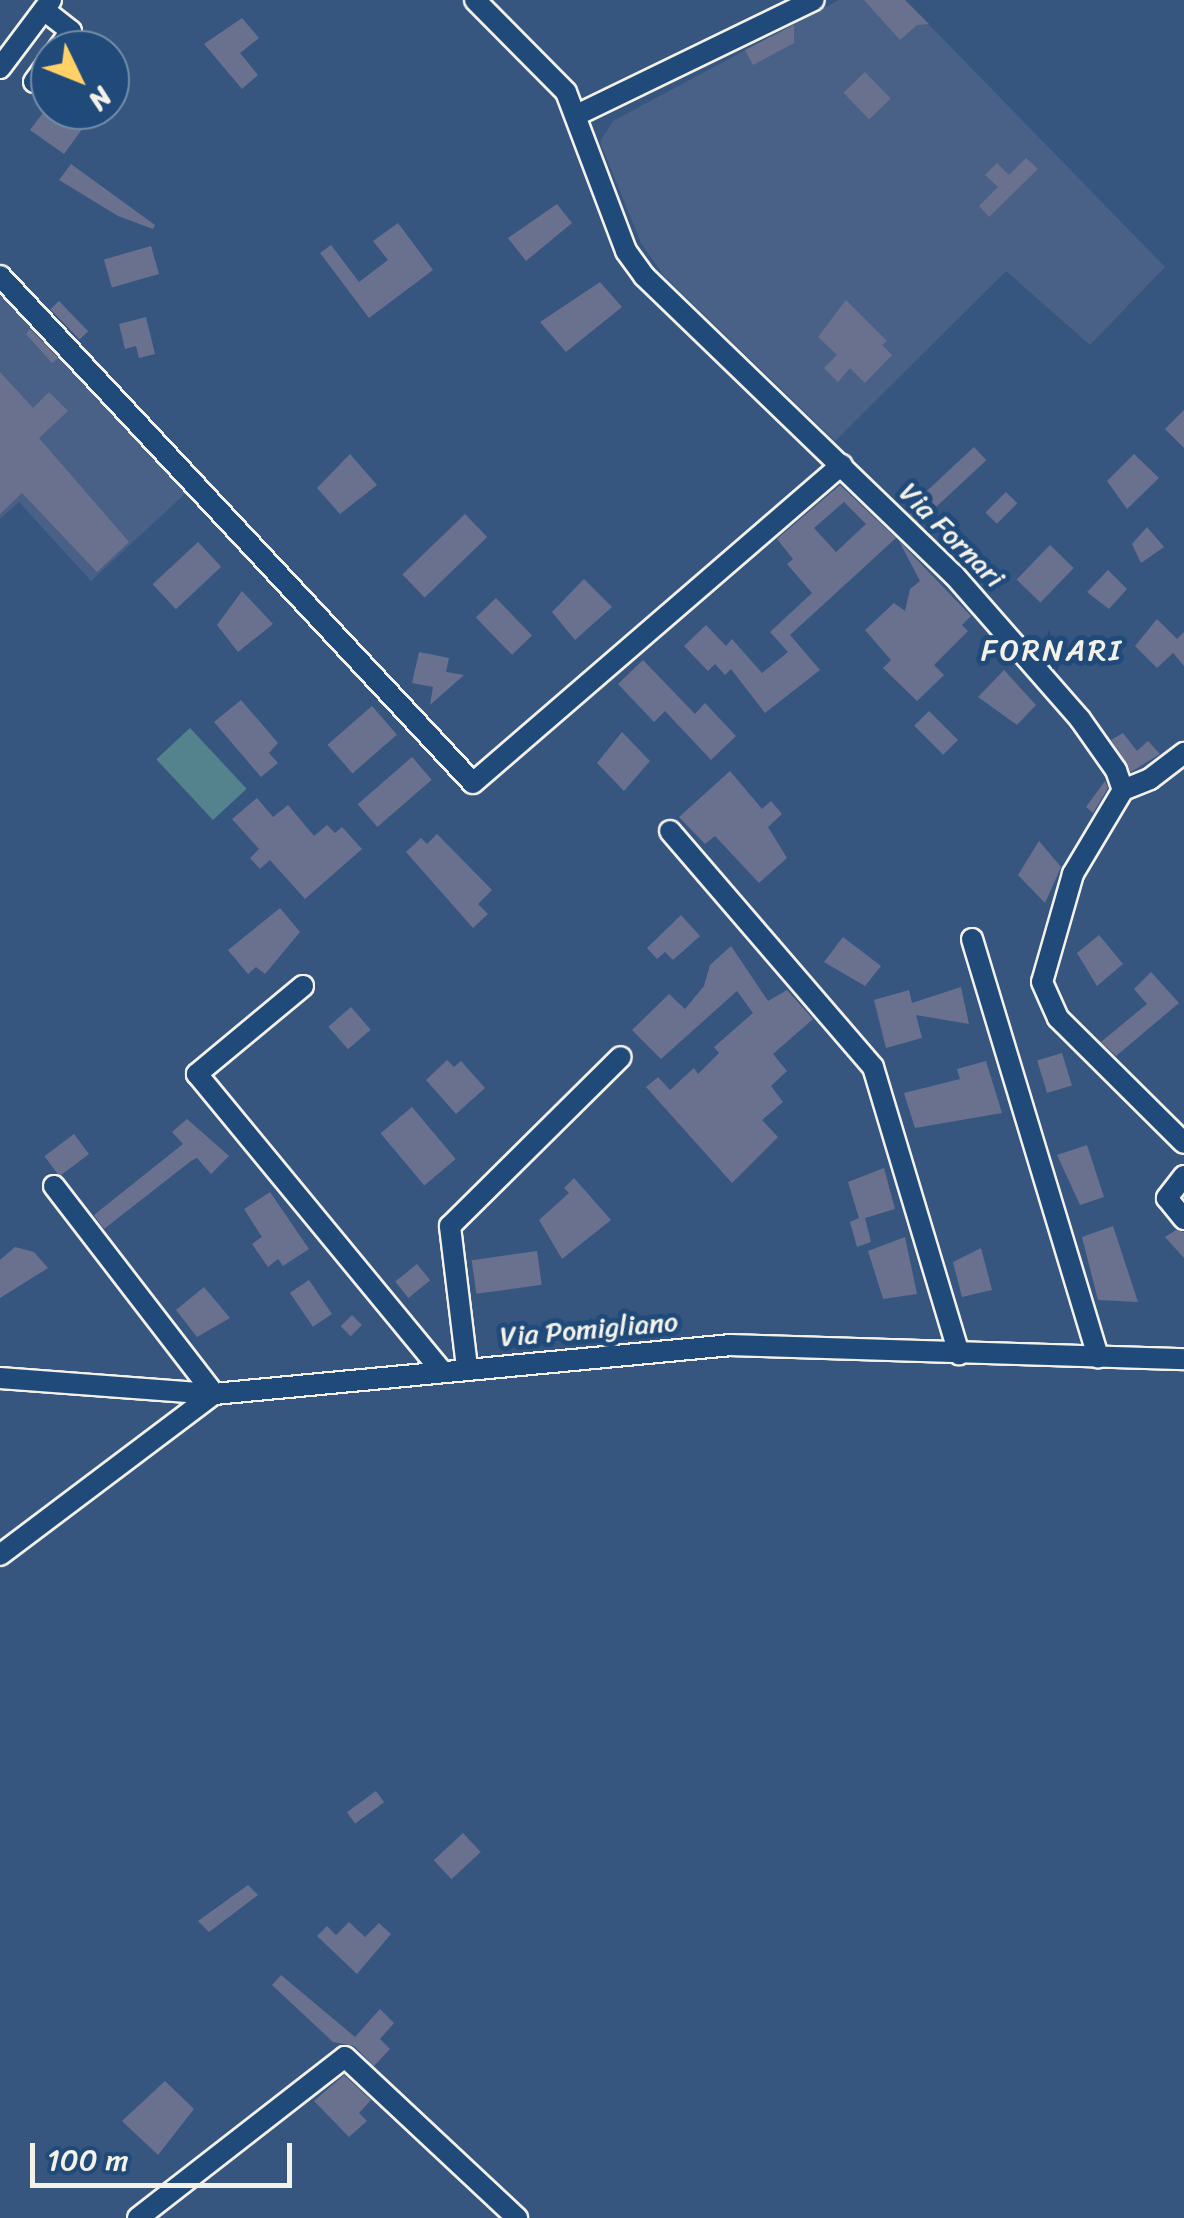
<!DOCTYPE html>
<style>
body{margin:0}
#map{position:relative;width:1184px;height:2218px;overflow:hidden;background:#365680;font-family:Sriracha,sans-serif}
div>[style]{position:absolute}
.built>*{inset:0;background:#496186}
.green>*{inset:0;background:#54838d;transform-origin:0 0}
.building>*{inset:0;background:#6a718e;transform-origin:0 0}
.roads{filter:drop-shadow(2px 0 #f4f1e8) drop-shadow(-2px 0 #f4f1e8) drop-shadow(0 2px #f4f1e8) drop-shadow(0 -2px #f4f1e8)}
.minor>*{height:20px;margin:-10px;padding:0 10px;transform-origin:10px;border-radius:10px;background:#1f4a7a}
span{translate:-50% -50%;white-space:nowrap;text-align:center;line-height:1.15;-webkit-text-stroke:10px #1f4a7a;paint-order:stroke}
.street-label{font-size:28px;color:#f4f1e8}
.neighbourhood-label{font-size:30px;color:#f4f1e8;letter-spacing:2.5px}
.north{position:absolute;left:30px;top:30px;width:100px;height:100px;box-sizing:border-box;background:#1f4a7a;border:2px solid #748da6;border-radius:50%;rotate:133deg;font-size:28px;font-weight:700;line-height:40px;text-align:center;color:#f4f1e8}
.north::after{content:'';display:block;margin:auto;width:35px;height:45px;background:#ffd166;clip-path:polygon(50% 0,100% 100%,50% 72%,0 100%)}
.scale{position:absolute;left:30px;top:2143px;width:262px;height:45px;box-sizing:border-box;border:5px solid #f4f1e8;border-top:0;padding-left:12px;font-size:30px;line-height:35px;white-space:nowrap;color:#f4f1e8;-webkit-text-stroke:8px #1f4a7a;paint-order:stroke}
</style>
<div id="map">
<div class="built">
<i style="clip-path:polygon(839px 0,905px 0,1165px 267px,1090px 345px,1006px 271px,835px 441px,664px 276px,641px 243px,600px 142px,613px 121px)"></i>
<i style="clip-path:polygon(0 292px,188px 491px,91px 581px,19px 502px,0 519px)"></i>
</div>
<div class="green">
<i style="left:190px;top:728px;width:83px;height:46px;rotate:47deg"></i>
</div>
<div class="building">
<i style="clip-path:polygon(864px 0,905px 0,929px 24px,917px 25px,900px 40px)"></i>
<i style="clip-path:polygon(242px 18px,259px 38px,240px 53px,258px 75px,242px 89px,204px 44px)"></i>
<i style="clip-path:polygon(794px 25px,794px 43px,753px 65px,745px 50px)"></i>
<i style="left:865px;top:72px;width:37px;height:30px;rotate:46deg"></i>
<i style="clip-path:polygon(45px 110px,96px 110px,64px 154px,30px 130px)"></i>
<i style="clip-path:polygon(1026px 158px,1038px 169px,989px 217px,979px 206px,998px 187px,985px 175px,997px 163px,1009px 175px)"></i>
<i style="clip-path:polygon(71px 164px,155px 225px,153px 229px,118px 216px,59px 180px)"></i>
<i style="clip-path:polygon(557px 204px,572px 223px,526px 261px,508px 238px)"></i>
<i style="clip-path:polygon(398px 223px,433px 270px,369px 318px,320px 253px,331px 245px,359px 282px,388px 260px,373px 241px)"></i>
<i style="left:151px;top:246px;width:29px;height:49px;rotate:74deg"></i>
<i style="clip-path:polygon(600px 282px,622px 307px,566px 352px,540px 322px)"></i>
<i style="clip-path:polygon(846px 300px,887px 341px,882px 345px,892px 355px,865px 383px,850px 368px,838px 382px,824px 368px,837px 355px,818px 337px)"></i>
<i style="left:59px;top:301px;width:42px;height:12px;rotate:46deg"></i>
<i style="clip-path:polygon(146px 317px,155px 354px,139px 358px,136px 346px,125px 349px,119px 324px)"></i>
<i style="clip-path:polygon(30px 329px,58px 358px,52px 363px,26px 334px)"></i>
<i style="clip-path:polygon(0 372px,33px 408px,49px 392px,68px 411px,39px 438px,129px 542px,97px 572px,22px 493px,0 514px)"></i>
<i style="clip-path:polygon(1184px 410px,1184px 448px,1165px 429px)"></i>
<i style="left:974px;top:447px;width:18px;height:93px;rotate:47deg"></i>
<i style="clip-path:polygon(350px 454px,377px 485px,340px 514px,317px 488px)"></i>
<i style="clip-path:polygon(1134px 454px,1159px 478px,1127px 509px,1107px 481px)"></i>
<i style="clip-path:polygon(evenodd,840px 485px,896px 538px,790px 635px,820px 670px,765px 713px,731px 669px,725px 675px,715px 664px,708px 671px,684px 646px,706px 625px,726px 646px,732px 639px,762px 673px,788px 652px,770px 632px,812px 593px,787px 564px,793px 559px,777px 539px,840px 485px,844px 502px,866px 524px,836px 552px,814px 528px,844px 502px)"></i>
<i style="left:1006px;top:492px;width:16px;height:29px;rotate:45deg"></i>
<i style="left:465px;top:514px;width:32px;height:87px;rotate:46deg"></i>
<i style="clip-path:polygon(1147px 527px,1164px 547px,1141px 563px,1132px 544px)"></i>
<i style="clip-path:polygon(899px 541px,971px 616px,962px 625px,968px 631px,934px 665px,944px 675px,917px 701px,883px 668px,891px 660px,865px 630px,894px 603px,905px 611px,910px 589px,920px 581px)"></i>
<i style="left:198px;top:542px;width:34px;height:62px;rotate:47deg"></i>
<i style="left:1050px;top:545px;width:33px;height:48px;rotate:44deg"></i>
<i style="clip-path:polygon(1108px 570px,1127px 589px,1109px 609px,1087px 592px)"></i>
<i style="clip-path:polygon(584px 579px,612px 607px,575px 640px,552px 612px)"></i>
<i style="clip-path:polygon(242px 591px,273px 624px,238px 652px,217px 625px)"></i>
<i style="left:496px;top:598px;width:52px;height:28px;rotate:46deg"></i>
<i style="clip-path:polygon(1157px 619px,1177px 639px,1184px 632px,1184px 666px,1173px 653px,1157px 668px,1135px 646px)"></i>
<i style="clip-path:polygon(419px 652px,449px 658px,446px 672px,464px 675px,430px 705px,433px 687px,412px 683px)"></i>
<i style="clip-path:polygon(643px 660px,695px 714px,705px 703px,736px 736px,711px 760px,665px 711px,654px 722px,618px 684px)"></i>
<i style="clip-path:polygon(1004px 670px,1036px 705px,1017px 725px,978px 697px)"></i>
<i style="clip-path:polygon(241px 700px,278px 743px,269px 753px,278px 763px,261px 777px,214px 722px)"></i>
<i style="left:372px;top:706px;width:38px;height:59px;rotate:49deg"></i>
<i style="left:929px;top:711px;width:41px;height:21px;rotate:45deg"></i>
<i style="clip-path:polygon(622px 732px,650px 761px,624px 791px,597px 763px)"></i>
<i style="clip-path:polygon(1123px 733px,1137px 751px,1148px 741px,1160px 754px,1131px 772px,1111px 740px)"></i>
<i style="left:412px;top:757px;width:30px;height:72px;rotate:49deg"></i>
<i style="clip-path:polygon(730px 771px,762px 809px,771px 801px,782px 814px,768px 827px,787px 858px,759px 883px,715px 836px,705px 844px,679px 817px)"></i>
<i style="clip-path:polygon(1105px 781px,1108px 788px,1093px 813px,1086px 807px)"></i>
<i style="clip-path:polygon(257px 798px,273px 817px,288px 805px,314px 836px,327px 825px,335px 833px,342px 827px,362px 849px,305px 899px,270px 860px,260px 869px,250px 858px,259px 849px,232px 819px)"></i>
<i style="clip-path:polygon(437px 834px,492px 890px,478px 904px,488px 914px,473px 928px,406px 852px,421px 838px,427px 844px)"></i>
<i style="clip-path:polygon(1039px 841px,1061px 867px,1045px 903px,1018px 875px)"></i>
<i style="clip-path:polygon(280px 908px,300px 932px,265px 974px,256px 967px,248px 974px,228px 950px)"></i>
<i style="clip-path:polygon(681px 915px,700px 936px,673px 960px,665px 952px,657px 959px,647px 948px)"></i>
<i style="clip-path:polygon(1099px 935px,1123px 964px,1097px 986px,1077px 953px)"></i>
<i style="clip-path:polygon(843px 937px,881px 966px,865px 986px,824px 962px)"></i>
<i style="clip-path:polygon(731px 946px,768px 1001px,787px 990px,813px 1019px,773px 1054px,787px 1071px,771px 1086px,783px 1102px,762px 1120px,778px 1137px,732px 1183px,646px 1087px,658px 1077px,670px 1090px,694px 1068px,698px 1074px,719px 1053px,714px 1047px,753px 1013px,737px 991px,661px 1059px,632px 1030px,669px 994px,685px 1009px,704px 986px,710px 965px)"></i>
<i style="clip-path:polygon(1151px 972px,1179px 1003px,1116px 1056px,1101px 1042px,1147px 1004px,1134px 989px)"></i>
<i style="clip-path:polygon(961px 987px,969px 1024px,916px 1015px,922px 1038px,886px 1048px,874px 1000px,909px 990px,912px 1003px)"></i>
<i style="left:351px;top:1007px;width:30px;height:30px;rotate:49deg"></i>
<i style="left:1062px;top:1053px;width:34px;height:26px;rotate:73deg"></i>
<i style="clip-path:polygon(447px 1060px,454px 1067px,461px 1061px,485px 1088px,456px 1114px,426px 1080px)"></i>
<i style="clip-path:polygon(986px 1061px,1002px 1113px,915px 1128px,904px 1093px,960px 1079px,957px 1069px)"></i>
<i style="left:412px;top:1107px;width:68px;height:41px;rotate:50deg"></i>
<i style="clip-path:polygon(187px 1119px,229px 1156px,211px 1174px,197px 1158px,191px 1161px,104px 1229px,94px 1215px,183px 1144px,172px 1132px)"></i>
<i style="left:74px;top:1134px;width:25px;height:37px;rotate:53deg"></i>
<i style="clip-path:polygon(1087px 1145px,1104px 1197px,1080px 1205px,1057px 1155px)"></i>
<i style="clip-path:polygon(884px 1168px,895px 1209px,865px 1218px,871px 1242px,857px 1247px,850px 1222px,859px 1218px,848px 1182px)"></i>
<i style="clip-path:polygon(574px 1178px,611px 1220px,562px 1259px,539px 1220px,569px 1193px,564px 1188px)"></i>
<i style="clip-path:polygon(270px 1192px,309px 1249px,283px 1266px,278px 1259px,268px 1267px,252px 1244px,262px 1237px,244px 1209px)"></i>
<i style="clip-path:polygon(1113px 1226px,1138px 1302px,1098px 1300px,1082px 1237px)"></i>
<i style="clip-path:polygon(1176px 1230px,1184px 1232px,1184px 1258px,1165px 1237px)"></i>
<i style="clip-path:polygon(905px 1237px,917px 1294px,883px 1299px,868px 1251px)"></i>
<i style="clip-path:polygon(15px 1247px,34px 1252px,48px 1268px,0 1298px,0 1260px)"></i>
<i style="clip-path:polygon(981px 1248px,992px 1290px,962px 1297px,953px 1262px)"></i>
<i style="left:537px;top:1251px;width:34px;height:66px;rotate:82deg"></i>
<i style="left:417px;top:1264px;width:21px;height:28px;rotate:51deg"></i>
<i style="left:309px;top:1280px;width:41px;height:23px;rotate:56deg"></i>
<i style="clip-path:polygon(204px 1287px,230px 1318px,197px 1337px,176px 1310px)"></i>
<i style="left:352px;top:1315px;width:14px;height:16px;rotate:45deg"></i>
<i style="left:376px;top:1791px;width:14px;height:36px;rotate:54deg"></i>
<i style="left:463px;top:1833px;width:26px;height:40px;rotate:47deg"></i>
<i style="clip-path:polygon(248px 1885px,258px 1895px,209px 1932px,198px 1921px)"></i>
<i style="clip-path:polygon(349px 1922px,365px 1937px,379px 1923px,391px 1934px,357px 1974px,317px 1936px,327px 1926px,336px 1935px)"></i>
<i style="clip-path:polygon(281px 1975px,355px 2037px,380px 2009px,394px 2023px,380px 2039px,390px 2049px,374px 2066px,354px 2046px,333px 2042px,272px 1985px)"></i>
<i style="clip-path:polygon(344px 2075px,371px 2100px,359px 2113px,367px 2121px,349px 2137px,314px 2101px)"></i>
<i style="clip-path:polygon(165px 2081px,194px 2109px,158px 2155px,122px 2121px)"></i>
</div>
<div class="roads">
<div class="minor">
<i style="left:475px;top:0;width:129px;rotate:45.3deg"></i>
<i style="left:566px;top:92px;width:170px;rotate:69.3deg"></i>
<i style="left:626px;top:251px;width:31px;rotate:54deg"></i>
<i style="left:644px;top:276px;width:431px;rotate:44deg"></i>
<i style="left:954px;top:575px;width:191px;rotate:48.8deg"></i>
<i style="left:1080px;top:719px;width:62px;rotate:54.8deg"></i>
<i style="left:1116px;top:770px;width:21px;rotate:71deg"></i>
<i style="left:1123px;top:790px;width:98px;rotate:120.8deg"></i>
<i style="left:1073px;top:874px;width:112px;rotate:106deg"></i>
<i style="left:1042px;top:982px;width:39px;rotate:66deg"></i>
<i style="left:1058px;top:1018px;width:177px;rotate:44.8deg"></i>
<i style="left:44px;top:10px;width:34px;rotate:38deg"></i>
<i style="left:71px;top:31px;width:24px;rotate:126deg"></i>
<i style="left:0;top:68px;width:85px;rotate:-53.1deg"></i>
<i style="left:34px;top:82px;width:27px;rotate:-54deg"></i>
<i style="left:577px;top:115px;width:263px;rotate:-25.9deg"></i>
<i style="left:0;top:276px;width:693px;rotate:46.99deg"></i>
<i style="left:473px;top:783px;width:487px;rotate:-40.8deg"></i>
<i style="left:1123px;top:790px;width:29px;rotate:-22deg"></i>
<i style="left:1150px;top:779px;width:43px;rotate:-37.4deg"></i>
<i style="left:670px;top:831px;width:311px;rotate:49.3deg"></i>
<i style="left:873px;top:1067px;width:300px;rotate:73.3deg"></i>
<i style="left:972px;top:939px;width:437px;rotate:73.2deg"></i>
<i style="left:303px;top:986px;width:138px;rotate:140.3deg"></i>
<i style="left:197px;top:1074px;width:384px;rotate:50.5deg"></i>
<i style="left:1184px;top:1176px;width:28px;rotate:128deg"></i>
<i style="left:1167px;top:1198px;width:27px;rotate:51deg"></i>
<i style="left:54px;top:1186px;width:262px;rotate:52.4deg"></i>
<i style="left:467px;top:1367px;width:142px;rotate:-96.9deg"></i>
<i style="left:450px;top:1226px;width:240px;rotate:-44.7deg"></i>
<i style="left:0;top:1378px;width:215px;rotate:4.3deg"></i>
<i style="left:214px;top:1394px;width:519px;rotate:-5.41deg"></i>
<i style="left:731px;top:1345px;width:453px;rotate:1.8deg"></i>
<i style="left:0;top:1555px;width:268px;rotate:-37deg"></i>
<i style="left:138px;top:2218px;width:262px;rotate:-37.9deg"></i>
<i style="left:345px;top:2057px;width:236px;rotate:43.1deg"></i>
</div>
</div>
<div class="street-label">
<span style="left:952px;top:535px;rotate:45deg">Via Fornari</span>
<span style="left:589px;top:1329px;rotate:-5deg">Via Pomigliano</span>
</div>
<div class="neighbourhood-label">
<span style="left:1052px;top:650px">FORNARI</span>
</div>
<div class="north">N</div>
<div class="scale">100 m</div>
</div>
